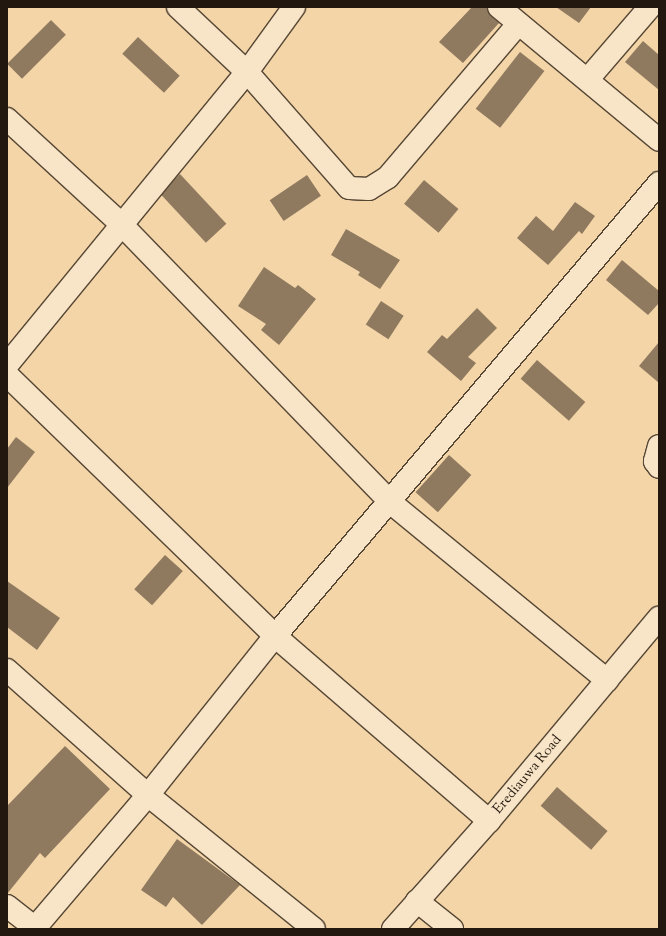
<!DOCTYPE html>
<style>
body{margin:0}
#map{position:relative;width:666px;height:936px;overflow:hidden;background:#f4d5a8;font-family:"Sorts Mill Goudy",serif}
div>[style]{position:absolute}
.building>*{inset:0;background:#8f7a5f;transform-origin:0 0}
.roads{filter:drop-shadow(1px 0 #564735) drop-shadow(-1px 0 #564735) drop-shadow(0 1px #564735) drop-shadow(0 -1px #564735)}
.minor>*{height:22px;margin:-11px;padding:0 11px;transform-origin:11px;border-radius:11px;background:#f8e4c6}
span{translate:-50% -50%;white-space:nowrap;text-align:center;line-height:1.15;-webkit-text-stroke:3px #f8e4c6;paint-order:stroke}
.street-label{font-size:14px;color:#22180f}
.frame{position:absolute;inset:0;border:8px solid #22180f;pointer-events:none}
</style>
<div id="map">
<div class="building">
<i style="clip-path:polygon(472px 7px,487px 7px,491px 16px,499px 23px,463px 63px,439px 42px)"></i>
<i style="clip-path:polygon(556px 7px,591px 7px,579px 23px)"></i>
<i style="left:51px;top:20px;width:21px;height:62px;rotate:45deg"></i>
<i style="left:138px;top:37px;width:57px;height:23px;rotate:43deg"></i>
<i style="clip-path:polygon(643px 41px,659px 55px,659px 90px,625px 62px)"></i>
<i style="left:520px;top:52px;width:31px;height:72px;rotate:38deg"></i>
<i style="left:180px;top:174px;width:68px;height:28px;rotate:47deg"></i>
<i style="left:307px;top:175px;width:25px;height:45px;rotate:56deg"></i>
<i style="left:424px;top:180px;width:45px;height:31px;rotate:40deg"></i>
<i style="clip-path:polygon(575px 202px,595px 216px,582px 234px,579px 231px,548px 265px,517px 238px,536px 216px,553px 231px)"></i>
<i style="clip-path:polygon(346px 229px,400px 260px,380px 289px,358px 275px,360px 272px,331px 255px)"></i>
<i style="clip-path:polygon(622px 260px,659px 291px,659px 303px,648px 315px,606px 280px)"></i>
<i style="clip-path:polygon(264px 267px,295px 288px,298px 285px,316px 299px,279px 345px,261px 330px,266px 324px,238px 306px)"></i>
<i style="left:381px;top:301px;width:27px;height:28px;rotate:33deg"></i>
<i style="clip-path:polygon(477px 308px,497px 328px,468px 357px,476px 363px,461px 381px,427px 352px,442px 335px,447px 339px)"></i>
<i style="clip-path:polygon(659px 342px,659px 383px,639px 366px)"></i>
<i style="left:537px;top:360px;width:64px;height:25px;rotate:41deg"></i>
<i style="clip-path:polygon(16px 437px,35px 452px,7px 488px,7px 449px)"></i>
<i style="left:449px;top:455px;width:30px;height:50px;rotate:42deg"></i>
<i style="left:165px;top:555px;width:24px;height:46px;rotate:42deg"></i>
<i style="clip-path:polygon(7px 581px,60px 618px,37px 650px,7px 627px)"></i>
<i style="clip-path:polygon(65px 746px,110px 789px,45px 858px,40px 853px,7px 894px,7px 806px)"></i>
<i style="left:557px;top:787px;width:67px;height:25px;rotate:41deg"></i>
<i style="clip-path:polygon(177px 839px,240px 885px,202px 925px,173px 897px,166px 907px,141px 890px)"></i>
</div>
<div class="roads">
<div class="minor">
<i style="left:178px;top:7px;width:95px;rotate:43.3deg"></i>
<i style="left:247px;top:72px;width:154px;rotate:48.7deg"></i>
<i style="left:349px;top:188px;width:20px;rotate:3deg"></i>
<i style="left:369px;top:189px;width:22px;rotate:-32deg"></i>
<i style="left:388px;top:177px;width:201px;rotate:-49.6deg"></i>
<i style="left:499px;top:7px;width:208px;rotate:39.7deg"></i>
<i style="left:588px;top:79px;width:95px;rotate:-49.3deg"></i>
<i style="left:7px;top:119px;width:155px;rotate:42.6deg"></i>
<i style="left:121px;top:224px;width:387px;rotate:45.9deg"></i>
<i style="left:390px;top:502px;width:281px;rotate:39.4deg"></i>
<i style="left:7px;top:365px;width:379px;rotate:-50.7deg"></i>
<i style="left:247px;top:72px;width:80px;rotate:-54.1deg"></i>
<i style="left:7px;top:375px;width:374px;rotate:44.2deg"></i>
<i style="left:275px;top:636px;width:283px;rotate:40.8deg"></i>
<i style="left:659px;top:446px;width:16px;rotate:105deg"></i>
<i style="left:655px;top:461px;width:7px;rotate:56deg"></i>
<i style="left:7px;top:670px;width:188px;rotate:41.6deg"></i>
<i style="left:148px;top:795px;width:213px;rotate:38.9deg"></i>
<i style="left:417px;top:901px;width:45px;rotate:38.7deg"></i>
<i style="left:7px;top:906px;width:36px;rotate:38deg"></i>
<i style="left:34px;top:929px;width:176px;rotate:-49.6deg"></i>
<i style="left:148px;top:795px;width:203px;rotate:-51.4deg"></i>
<i style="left:275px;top:636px;width:594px;rotate:-49.71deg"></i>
<i style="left:393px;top:929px;width:144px;rotate:-48.4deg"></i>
<i style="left:489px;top:821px;width:265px;rotate:-50.1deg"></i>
</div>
</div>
<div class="street-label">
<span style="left:528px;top:775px;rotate:-50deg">Erediauwa Road</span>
</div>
<div class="frame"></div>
</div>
